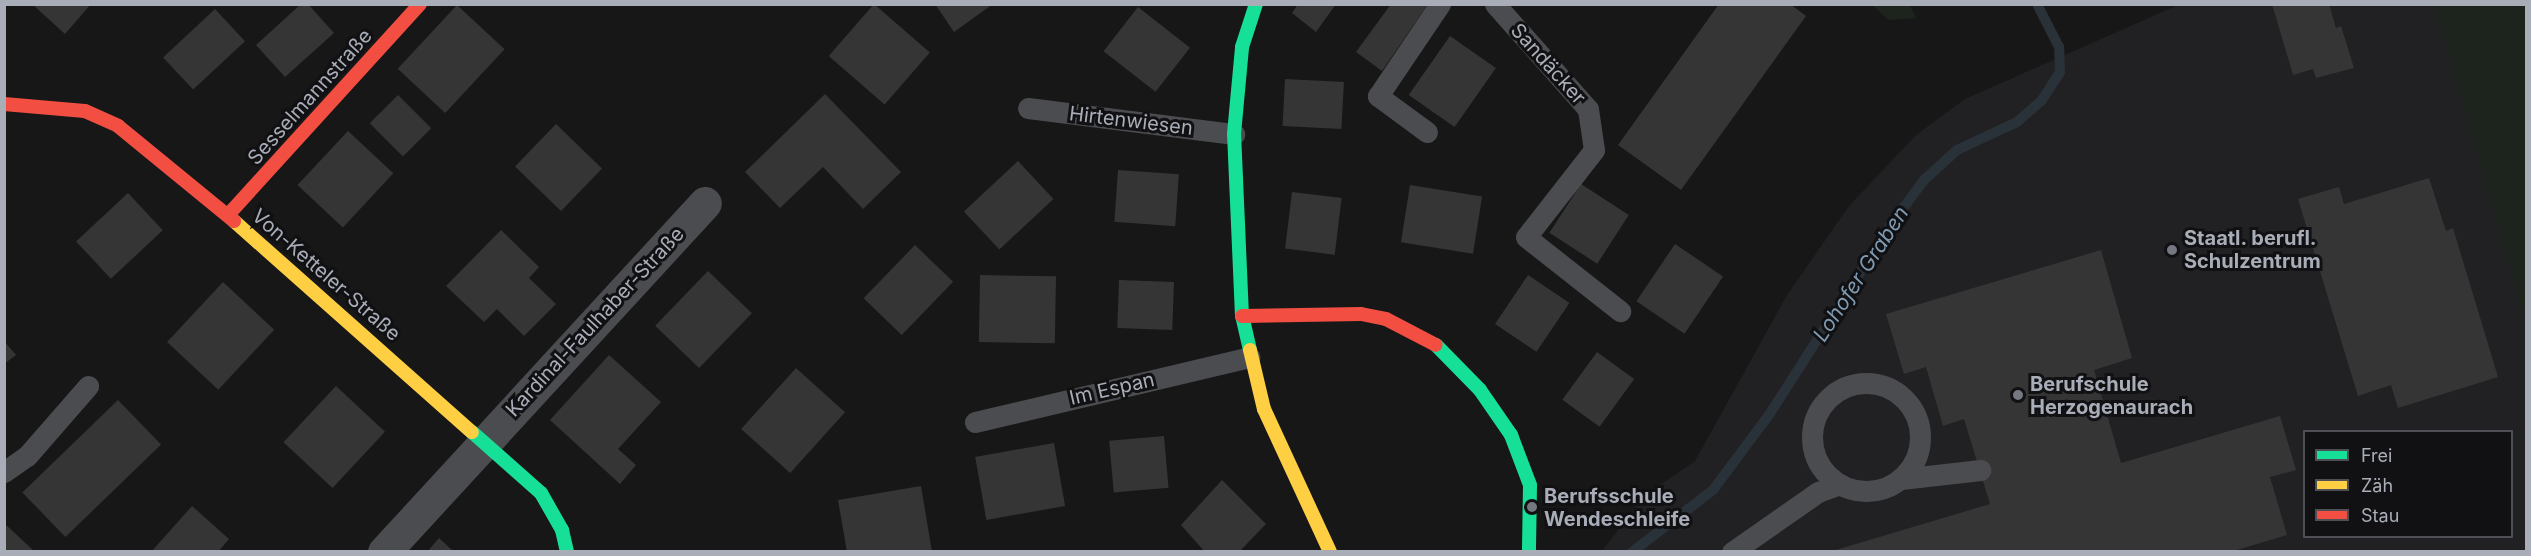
<!DOCTYPE html>
<meta charset="utf-8">
<style>
body{margin:0}
#map{position:relative;width:2531px;height:556px;overflow:hidden;background:#171717;font-family:Inter,sans-serif}
div>[style]{position:absolute}
.built>*{inset:0;background:#212123}
.green>*{inset:0;background:#1d241e}
.stream>*{height:10px;margin:-5px;padding:0 5px;transform-origin:5px;border-radius:5px;background:#2a3239}
.building>*{inset:0;background:#353536;transform-origin:0 0}
.lane>*{height:21px;margin:-10.5px;padding:0 10.5px;transform-origin:10.5px;border-radius:10.5px;background:#4b4c50}
.lane>.ring{margin:-10.5px;padding:0;box-sizing:content-box;background:none;border:21px solid #4b4c50;border-radius:50%}
.street>*{height:33px;margin:-16.5px;padding:0 16.5px;transform-origin:16.5px;border-radius:16.5px;background:#4b4c50}
.fast>*{height:14px;margin:-7px;padding:0 7px;transform-origin:7px;border-radius:7px;background:#16e098}
.slow>*{height:14px;margin:-7px;padding:0 7px;transform-origin:7px;border-radius:7px;background:#ffcf43}
.jam>*{height:14px;margin:-7px;padding:0 7px;transform-origin:7px;border-radius:7px;background:#f24e42}
.dots>*{width:16px;height:16px;translate:-50% -50%;box-sizing:border-box;border:3px solid #111113;border-radius:50%}
span{translate:-50% -50%;white-space:nowrap;text-align:center;line-height:1.15;-webkit-text-stroke:6px #111113;paint-order:stroke}
.street-label{font-size:20px;color:#a8adb8}
.poi-label{font-size:20px;color:#a8adb8;font-weight:700}
.left{translate:0 -50%;text-align:left}
.water-label{font-size:21px;color:#7f9bb3;font-style:italic}
.frame{position:absolute;inset:0;border:6px solid #a8adb8;pointer-events:none}
.legend{position:absolute;left:2303px;top:430px;width:210px;height:108px;box-sizing:border-box;background:#111113;border:2px solid #4d4f55;margin:0;padding:8px 10px;list-style:none;font-size:18px;color:#a8adb8}
.legend li{display:flex;align-items:center;gap:12px;height:30px}
.legend b{width:30px;border:2px solid #4d4f55}
</style>
<div id="map">
<div class="built">
<i style="clip-path:polygon(evenodd,2178px 5px,2526px 5px,2526px 551px,1601px 552px,1645px 495px,1695px 461px,1787px 295px,1849px 206px,1916px 135px,1965px 99px,2178px 5px,2304px 432px,2512px 432px,2512px 536px,2304px 536px,2304px 432px)"></i>
</div>
<div class="green">
<i style="clip-path:polygon(1872px 5px,1910px 5px,1916px 18px,1889px 20px)"></i>
<i style="clip-path:polygon(2435px 5px,2526px 5px,2526px 323px,2474px 141px)"></i>
</div>
<div class="stream">
<i style="left:1632px;top:552px;width:102px;rotate:-37.4deg"></i>
<i style="left:1713px;top:490px;width:94px;rotate:-53.3deg"></i>
<i style="left:1769px;top:415px;width:223px;rotate:-57.4deg"></i>
<i style="left:1889px;top:227px;width:59px;rotate:-53.3deg"></i>
<i style="left:1924px;top:180px;width:45px;rotate:-42.3deg"></i>
<i style="left:1957px;top:150px;width:66px;rotate:-25deg"></i>
<i style="left:2017px;top:122px;width:33px;rotate:-41deg"></i>
<i style="left:2042px;top:100px;width:33px;rotate:-57deg"></i>
<i style="left:2060px;top:72px;width:25px;rotate:-92deg"></i>
<i style="left:2059px;top:47px;width:48px;rotate:-117.1deg"></i>
</div>
<div class="building">
<i style="clip-path:polygon(32px 4px,91px 4px,65px 34px)"></i>
<i style="clip-path:polygon(301px 4px,308px 4px,334px 33px,285px 77px,256px 45px)"></i>
<i style="left:874px;top:4px;width:74px;height:69px;rotate:41deg"></i>
<i style="clip-path:polygon(935px 4px,993px 4px,954px 32px)"></i>
<i style="clip-path:polygon(1298px 4px,1336px 4px,1316px 32px,1292px 13px)"></i>
<i style="clip-path:polygon(1391px 4px,1428px 4px,1382px 71px,1356px 52px)"></i>
<i style="clip-path:polygon(1719px 4px,1790px 4px,1806px 16px,1681px 190px,1618px 145px)"></i>
<i style="clip-path:polygon(2272px 4px,2329px 4px,2336px 28px,2341px 26px,2354px 68px,2316px 78px,2313px 69px,2293px 75px)"></i>
<i style="left:457px;top:5px;width:65px;height:87px;rotate:43deg"></i>
<i style="left:1138px;top:7px;width:66px;height:56px;rotate:38deg"></i>
<i style="left:215px;top:9px;width:44px;height:71px;rotate:47deg"></i>
<i style="left:1450px;top:36px;width:56px;height:72px;rotate:35deg"></i>
<i style="left:1285px;top:79px;width:59px;height:47px;rotate:3deg"></i>
<i style="clip-path:polygon(825px 94px,901px 172px,863px 209px,823px 167px,780px 208px,745px 172px)"></i>
<i style="left:398px;top:95px;width:47px;height:40px;rotate:45deg"></i>
<i style="left:556px;top:124px;width:64px;height:59px;rotate:44deg"></i>
<i style="left:348px;top:131px;width:62px;height:74px;rotate:43deg"></i>
<i style="left:1018px;top:161px;width:52px;height:74px;rotate:47deg"></i>
<i style="left:1118px;top:170px;width:61px;height:52px;rotate:4deg"></i>
<i style="clip-path:polygon(2429px 178px,2446px 231px,2453px 228px,2498px 377px,2398px 408px,2391px 385px,2358px 396px,2298px 199px,2339px 187px,2344px 204px)"></i>
<i style="left:1581px;top:184px;width:57px;height:58px;rotate:33deg"></i>
<i style="left:1410px;top:185px;width:73px;height:58px;rotate:9deg"></i>
<i style="left:1292px;top:192px;width:50px;height:57px;rotate:7deg"></i>
<i style="left:128px;top:193px;width:51px;height:71px;rotate:47deg"></i>
<i style="clip-path:polygon(501px 230px,539px 267px,529px 278px,556px 304px,524px 336px,497px 309px,484px 322px,446px 286px)"></i>
<i style="left:1675px;top:244px;width:58px;height:69px;rotate:34deg"></i>
<i style="left:915px;top:245px;width:53px;height:74px;rotate:44deg"></i>
<i style="clip-path:polygon(2101px 250px,2132px 358px,2094px 370px,2121px 463px,2280px 416px,2296px 470px,2270px 477px,2287px 535px,2230px 552px,1829px 552px,1990px 504px,1964px 419px,1943px 426px,1926px 367px,1904px 374px,1886px 314px)"></i>
<i style="left:708px;top:271px;width:61px;height:76px;rotate:44deg"></i>
<i style="left:980px;top:275px;width:76px;height:67px;rotate:1deg"></i>
<i style="left:1528px;top:275px;width:50px;height:59px;rotate:34deg"></i>
<i style="left:1119px;top:280px;width:55px;height:48px;rotate:2deg"></i>
<i style="left:223px;top:282px;width:70px;height:82px;rotate:43deg"></i>
<i style="clip-path:polygon(4px 341px,16px 355px,4px 364px)"></i>
<i style="left:1597px;top:352px;width:46px;height:59px;rotate:36deg"></i>
<i style="clip-path:polygon(609px 355px,661px 402px,618px 449px,636px 465px,620px 484px,550px 420px)"></i>
<i style="left:796px;top:368px;width:66px;height:82px;rotate:42deg"></i>
<i style="left:336px;top:386px;width:67px;height:77px;rotate:43deg"></i>
<i style="left:118px;top:400px;width:62px;height:133px;rotate:46deg"></i>
<i style="left:1164px;top:436px;width:52px;height:55px;rotate:85deg"></i>
<i style="left:1054px;top:443px;width:64px;height:80px;rotate:80deg"></i>
<i style="clip-path:polygon(1222px 480px,1266px 524px,1239px 552px,1205px 552px,1181px 525px)"></i>
<i style="clip-path:polygon(921px 486px,932px 552px,847px 552px,838px 500px)"></i>
<i style="clip-path:polygon(192px 506px,229px 539px,218px 552px,151px 552px)"></i>
<i style="clip-path:polygon(4px 523px,35px 552px,4px 552px)"></i>
<i style="clip-path:polygon(439px 538px,454px 552px,427px 552px)"></i>
</div>
<div class="lane">
<i style="left:1495px;top:4px;width:140px;rotate:48.5deg"></i>
<i style="left:1588px;top:109px;width:41px;rotate:81.7deg"></i>
<i style="left:1594px;top:150px;width:110px;rotate:128deg"></i>
<i style="left:1526px;top:237px;width:120px;rotate:38.2deg"></i>
<i style="left:1028px;top:108px;width:208px;rotate:7.2deg"></i>
<i style="left:1427px;top:132px;width:61px;rotate:-143.7deg"></i>
<i style="left:1378px;top:96px;width:111px;rotate:-56deg"></i>
<i class="ring" style="left:1812px;top:383px;width:87px;height:87px"></i>
<i style="left:975px;top:422px;width:282px;rotate:-13.3deg"></i>
<i style="left:4px;top:472px;width:28px;rotate:-35deg"></i>
<i style="left:27px;top:456px;width:93px;rotate:-48.9deg"></i>
<i style="left:1901px;top:479px;width:80px;rotate:-6.5deg"></i>
<i style="left:1732px;top:552px;width:105px;rotate:-34.9deg"></i>
<i style="left:1818px;top:492px;width:23px;rotate:-20deg"></i>
</div>
<div class="street">
<i style="left:384px;top:552px;width:474px;rotate:-47.4deg"></i>
</div>
<div class="fast">
<i style="left:1436px;top:345px;width:63px;rotate:45.6deg"></i>
<i style="left:1480px;top:390px;width:55px;rotate:55.4deg"></i>
<i style="left:1511px;top:435px;width:53px;rotate:69.2deg"></i>
<i style="left:1530px;top:485px;width:67px;rotate:90.9deg"></i>
<i style="left:1250px;top:350px;width:35px;rotate:-103deg"></i>
<i style="left:1242px;top:316px;width:182px;rotate:-92.5deg"></i>
<i style="left:1234px;top:134px;width:87px;rotate:-84.7deg"></i>
<i style="left:1242px;top:47px;width:45px;rotate:-72deg"></i>
<i style="left:472px;top:432px;width:92px;rotate:41.5deg"></i>
<i style="left:541px;top:493px;width:43px;rotate:60.4deg"></i>
<i style="left:562px;top:530px;width:23px;rotate:77deg"></i>
</div>
<div class="slow">
<i style="left:234px;top:221px;width:318px;rotate:41.6deg"></i>
<i style="left:1250px;top:350px;width:61px;rotate:76.7deg"></i>
<i style="left:1264px;top:409px;width:157px;rotate:65.2deg"></i>
</div>
<div class="jam">
<i style="left:4px;top:104px;width:81px;rotate:4.9deg"></i>
<i style="left:85px;top:111px;width:36px;rotate:24deg"></i>
<i style="left:118px;top:126px;width:150px;rotate:39.3deg"></i>
<i style="left:228px;top:215px;width:285px;rotate:-47.7deg"></i>
<i style="left:1242px;top:316px;width:119px;rotate:-1deg"></i>
<i style="left:1361px;top:314px;width:25px;rotate:11deg"></i>
<i style="left:1386px;top:319px;width:56px;rotate:27.5deg"></i>
</div>
<div class="dots">
<i style="left:2172px;top:250px;background:#757880"></i>
<i style="left:2018px;top:395px;background:#757880"></i>
<i style="left:1532px;top:507px;background:#757880"></i>
</div>
<div class="street-label">
<span style="left:1548px;top:64px;rotate:48deg">Sandäcker</span>
<span style="left:310px;top:97px;rotate:-48deg">Sesselmannstraße</span>
<span style="left:1131px;top:121px;rotate:7deg">Hirtenwiesen</span>
<span style="left:326px;top:275px;rotate:41deg">Von-Ketteler-Straße</span>
<span style="left:595px;top:322px;rotate:-47deg">Kardinal-Faulhaber-Straße</span>
<span style="left:1112px;top:389px;rotate:-13deg">Im Espan</span>
</div>
<div class="poi-label">
<span class="left" style="left:2184px;top:250px">Staatl. berufl.<br>Schulzentrum</span>
<span class="left" style="left:2030px;top:396px">Berufschule<br>Herzogenaurach</span>
<span class="left" style="left:1544px;top:508px">Berufsschule<br>Wendeschleife</span>
</div>
<div class="water-label">
<span style="left:1861px;top:274px;rotate:-57deg">Lohofer Graben</span>
</div>
<div class="frame"></div>
<ul class="legend">
<li><b style="height:8px;background:#16e098"></b>Frei</li>
<li><b style="height:8px;background:#ffcf43"></b>Zäh</li>
<li><b style="height:8px;background:#f24e42"></b>Stau</li>
</ul>
</div>
